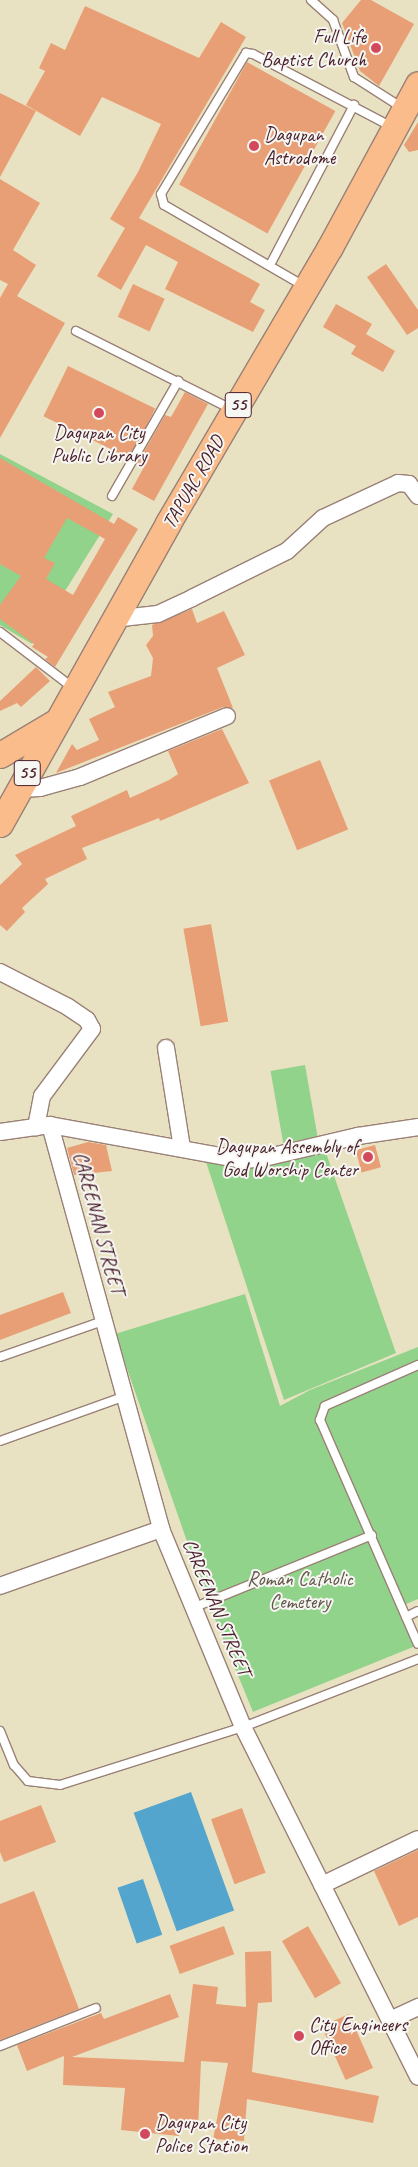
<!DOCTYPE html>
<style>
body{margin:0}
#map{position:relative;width:418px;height:2167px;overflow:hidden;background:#e9e2c2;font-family:Caveat,sans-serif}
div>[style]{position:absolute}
.green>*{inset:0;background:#92d38b;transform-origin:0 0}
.water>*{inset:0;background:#53a5ce;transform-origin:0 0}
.building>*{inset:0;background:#e89f75;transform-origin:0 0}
.roads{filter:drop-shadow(1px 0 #9a8076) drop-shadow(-1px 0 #9a8076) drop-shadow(0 1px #9a8076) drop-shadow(0 -1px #9a8076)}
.service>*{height:8px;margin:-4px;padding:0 4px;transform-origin:4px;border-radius:4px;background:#fff}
.minor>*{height:16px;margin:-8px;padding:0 8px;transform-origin:8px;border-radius:8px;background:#fff}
.primary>*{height:25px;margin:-12.5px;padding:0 12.5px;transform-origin:12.5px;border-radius:12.5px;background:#f9bc8a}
.dots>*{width:14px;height:14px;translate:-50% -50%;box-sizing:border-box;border:2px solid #f6f6f2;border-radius:50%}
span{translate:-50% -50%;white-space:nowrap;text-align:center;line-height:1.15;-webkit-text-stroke:4px #f6f6f2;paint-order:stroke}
.shield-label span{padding:1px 4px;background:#f6f6f2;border:1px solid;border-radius:4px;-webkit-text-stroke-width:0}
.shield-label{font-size:19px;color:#4a1f2b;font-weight:700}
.poi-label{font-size:20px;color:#4a1f2b}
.right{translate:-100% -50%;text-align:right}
.left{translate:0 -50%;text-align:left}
.street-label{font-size:20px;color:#4a1f2b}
.park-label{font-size:20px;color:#605548}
</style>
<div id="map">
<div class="green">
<i style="clip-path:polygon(0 454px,113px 514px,32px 644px,0 625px)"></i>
<i style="left:305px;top:1065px;width:73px;height:35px;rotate:80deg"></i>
<i style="clip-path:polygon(325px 1150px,396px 1353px,284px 1400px,206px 1162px,264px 1162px)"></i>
<i style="clip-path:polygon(245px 1294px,280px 1406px,310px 1390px,418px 1347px,418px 1599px,404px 1605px,418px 1645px,253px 1712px,208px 1602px,115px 1334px)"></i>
</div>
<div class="water">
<i style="left:191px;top:1792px;width:126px;height:61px;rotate:70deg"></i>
<i style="left:143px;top:1879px;width:59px;height:27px;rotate:71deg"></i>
</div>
<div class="building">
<i style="clip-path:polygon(361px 0,371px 0,414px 24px,379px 86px,360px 71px,342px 23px)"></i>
<i style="clip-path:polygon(85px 6px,199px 58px,221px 22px,246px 37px,139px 218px,260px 284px,250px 302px,265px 310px,253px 332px,165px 289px,178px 262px,146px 245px,121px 290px,97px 276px,125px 228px,110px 219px,138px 172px,161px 124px,102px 97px,80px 136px,26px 105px,45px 71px,39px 68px,51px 43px,65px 50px)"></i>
<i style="left:247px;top:62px;width:101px;height:140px;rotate:29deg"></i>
<i style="clip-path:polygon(0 93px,36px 111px,0 177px)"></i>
<i style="clip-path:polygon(418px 122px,418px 150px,409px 152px,404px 145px)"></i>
<i style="clip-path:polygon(0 179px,40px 203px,13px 250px,36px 265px,17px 296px,65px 323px,0 438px,0 298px,8px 284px,0 280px)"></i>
<i style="clip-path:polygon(386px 264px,418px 310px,418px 328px,407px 335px,367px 277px)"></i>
<i style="left:133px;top:284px;width:35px;height:36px;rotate:25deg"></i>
<i style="clip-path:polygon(336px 304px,372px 324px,366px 334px,395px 351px,383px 372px,351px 354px,356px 346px,323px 327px)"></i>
<i style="left:68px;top:366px;width:97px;height:56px;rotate:26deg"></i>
<i style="clip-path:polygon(185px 392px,208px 404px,154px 501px,132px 489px,144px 467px,137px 464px,165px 415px,171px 417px)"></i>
<i style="clip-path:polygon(evenodd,0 458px,114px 524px,118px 517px,138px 529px,55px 667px,45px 659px,48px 657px,32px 647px,34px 644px,0 619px,0 605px,21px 576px,0 564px,0 458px,67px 518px,105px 539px,73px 595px,46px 579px,55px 563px,44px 558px,67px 518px)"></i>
<i style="clip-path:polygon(192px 609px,197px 623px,224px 611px,245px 655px,217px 668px,233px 708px,223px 707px,56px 773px,72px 744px,77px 750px,99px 740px,89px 719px,115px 707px,108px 692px,151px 676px,153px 658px,146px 645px,153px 636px,152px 625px)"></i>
<i style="clip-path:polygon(36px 667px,50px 681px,21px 707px,17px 703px,0 711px,0 701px)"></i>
<i style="clip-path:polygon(222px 729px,249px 783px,160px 821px,159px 818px,82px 848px,87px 859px,45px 879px,48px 884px,22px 908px,25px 912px,7px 931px,0 925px,0 885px,22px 864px,15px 855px,76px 826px,71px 816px,127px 790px,130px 798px,169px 780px,178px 774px,168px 751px)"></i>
<i style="left:320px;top:760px;width:75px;height:55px;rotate:68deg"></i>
<i style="left:211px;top:924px;width:99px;height:28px;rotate:80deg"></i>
<i style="clip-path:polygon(88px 1142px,106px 1145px,112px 1171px,74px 1175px,67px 1148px)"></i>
<i style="left:375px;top:1145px;width:23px;height:20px;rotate:75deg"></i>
<i style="clip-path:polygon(63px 1292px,71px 1313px,0 1340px,0 1315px)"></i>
<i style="clip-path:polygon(41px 1805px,56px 1842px,4px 1862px,0 1852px,0 1821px)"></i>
<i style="left:242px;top:1808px;width:69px;height:33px;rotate:70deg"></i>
<i style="clip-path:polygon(418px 1850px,418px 1917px,399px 1926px,374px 1871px)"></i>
<i style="clip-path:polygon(34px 1891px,79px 2009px,0 2040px,0 1904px)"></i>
<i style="left:224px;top:1926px;width:30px;height:58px;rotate:70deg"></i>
<i style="left:308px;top:1926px;width:66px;height:30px;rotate:60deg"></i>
<i style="clip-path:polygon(271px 1951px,272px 2002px,258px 2003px,252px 2072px,379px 2096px,373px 2123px,247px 2099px,244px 2141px,213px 2139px,228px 2063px,201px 2061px,198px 2130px,179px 2128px,179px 2136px,121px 2130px,125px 2088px,63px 2085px,64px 2056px,27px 2071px,17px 2045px,101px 2013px,104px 2019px,170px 1994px,179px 2017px,72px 2057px,184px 2062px,193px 1984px,218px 1987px,216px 2004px,246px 2007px,245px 1952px)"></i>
<i style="left:349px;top:2014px;width:59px;height:30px;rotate:66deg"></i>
</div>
<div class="roads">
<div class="service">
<i style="left:311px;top:0;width:30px;rotate:42deg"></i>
<i style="left:333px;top:20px;width:61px;rotate:69.8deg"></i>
<i style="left:354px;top:77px;width:56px;rotate:32.6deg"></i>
<i style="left:270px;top:265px;width:181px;rotate:-62.3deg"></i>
<i style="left:304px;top:286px;width:162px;rotate:-149.9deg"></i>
<i style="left:164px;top:205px;width:11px;rotate:-105deg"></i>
<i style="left:161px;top:194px;width:165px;rotate:-58.9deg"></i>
<i style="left:246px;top:53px;width:7px;rotate:8deg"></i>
<i style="left:253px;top:54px;width:155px;rotate:27.7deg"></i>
<i style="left:76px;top:331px;width:174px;rotate:26.7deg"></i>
<i style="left:112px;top:496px;width:133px;rotate:-60.1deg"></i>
<i style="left:0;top:632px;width:91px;rotate:37.4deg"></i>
<i style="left:0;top:1357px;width:109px;rotate:-19.3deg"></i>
<i style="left:418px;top:1365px;width:102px;rotate:156.2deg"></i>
<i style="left:325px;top:1406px;width:15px;rotate:110deg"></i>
<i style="left:320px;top:1420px;width:244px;rotate:66.4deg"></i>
<i style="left:0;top:1441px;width:131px;rotate:-19.7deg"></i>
<i style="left:195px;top:1607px;width:191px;rotate:-22.1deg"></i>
<i style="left:406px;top:1617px;width:13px;rotate:-27deg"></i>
<i style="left:0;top:1731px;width:37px;rotate:68deg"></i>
<i style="left:14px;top:1765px;width:21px;rotate:49deg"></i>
<i style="left:28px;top:1781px;width:32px;rotate:7deg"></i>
<i style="left:60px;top:1785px;width:192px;rotate:-17.6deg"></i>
<i style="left:243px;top:1727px;width:188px;rotate:-21.2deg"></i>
<i style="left:0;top:2046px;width:103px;rotate:-21.6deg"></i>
</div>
<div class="minor">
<i style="left:113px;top:619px;width:45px;rotate:-6.3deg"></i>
<i style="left:158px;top:614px;width:38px;rotate:-25deg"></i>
<i style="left:192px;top:598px;width:106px;rotate:-26.3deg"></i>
<i style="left:287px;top:551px;width:49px;rotate:-42.5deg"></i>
<i style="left:323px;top:518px;width:83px;rotate:-25deg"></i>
<i style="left:398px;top:483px;width:11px;rotate:5deg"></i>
<i style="left:409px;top:484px;width:15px;rotate:53deg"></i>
<i style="left:19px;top:789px;width:21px;rotate:-3deg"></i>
<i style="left:40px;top:788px;width:41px;rotate:-15.4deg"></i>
<i style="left:80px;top:777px;width:159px;rotate:-22.5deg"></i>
<i style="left:0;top:972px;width:76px;rotate:27.2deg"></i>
<i style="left:68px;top:1007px;width:23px;rotate:34deg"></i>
<i style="left:87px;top:1020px;width:10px;rotate:61deg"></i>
<i style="left:92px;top:1029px;width:84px;rotate:126.7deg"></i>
<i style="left:42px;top:1096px;width:32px;rotate:101deg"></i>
<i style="left:166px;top:1048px;width:101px;rotate:80.9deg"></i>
<i style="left:50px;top:1125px;width:419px;rotate:74.6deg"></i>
<i style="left:161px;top:1529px;width:214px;rotate:67.5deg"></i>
<i style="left:243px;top:1727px;width:391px;rotate:63.4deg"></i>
<i style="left:0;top:1132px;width:50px;rotate:-8deg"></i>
<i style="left:50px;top:1125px;width:196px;rotate:10.3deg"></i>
<i style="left:243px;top:1160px;width:21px;rotate:-5deg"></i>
<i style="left:264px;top:1158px;width:97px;rotate:-13.2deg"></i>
<i style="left:358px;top:1136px;width:61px;rotate:-8.5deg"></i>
<i style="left:0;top:1586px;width:171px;rotate:-19.5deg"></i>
<i style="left:322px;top:1885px;width:106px;rotate:-25.6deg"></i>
<i style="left:390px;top:2020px;width:31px;rotate:-25deg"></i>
</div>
<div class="primary">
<i style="left:0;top:755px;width:63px;rotate:-30.7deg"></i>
<i style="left:0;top:824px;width:345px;rotate:-60.8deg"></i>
<i style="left:168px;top:523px;width:320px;rotate:-59.6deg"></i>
<i style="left:330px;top:247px;width:185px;rotate:-61.6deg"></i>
</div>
</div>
<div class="dots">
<i style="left:376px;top:48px;background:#d1495b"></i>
<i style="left:254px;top:146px;background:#d1495b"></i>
<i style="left:99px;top:413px;background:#d1495b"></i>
<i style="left:368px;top:1157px;background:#d1495b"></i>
<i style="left:299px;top:2036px;background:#d1495b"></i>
<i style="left:145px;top:2134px;background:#d1495b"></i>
</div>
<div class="shield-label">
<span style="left:238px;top:405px">55</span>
<span style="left:27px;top:773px">55</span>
</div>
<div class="poi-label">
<span class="right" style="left:366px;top:48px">Full Life<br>Baptist Church</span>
<span class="left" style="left:264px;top:146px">Dagupan<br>Astrodome</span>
<span style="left:99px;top:444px">Dagupan City<br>Public Library</span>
<span class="right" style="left:358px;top:1158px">Dagupan Assembly of<br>God Worship Center</span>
<span class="left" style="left:309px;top:2036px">City Engineers<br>Office</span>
<span class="left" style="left:155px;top:2134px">Dagupan City<br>Police Station</span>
</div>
<div class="street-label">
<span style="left:193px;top:482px;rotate:-60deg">TAPUAC ROAD</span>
<span style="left:99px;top:1223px;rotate:75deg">CAREENAN STREET</span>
<span style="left:217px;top:1607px;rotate:67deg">CAREENAN STREET</span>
</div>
<div class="park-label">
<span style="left:300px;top:1590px">Roman Catholic<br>Cemetery</span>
</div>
</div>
